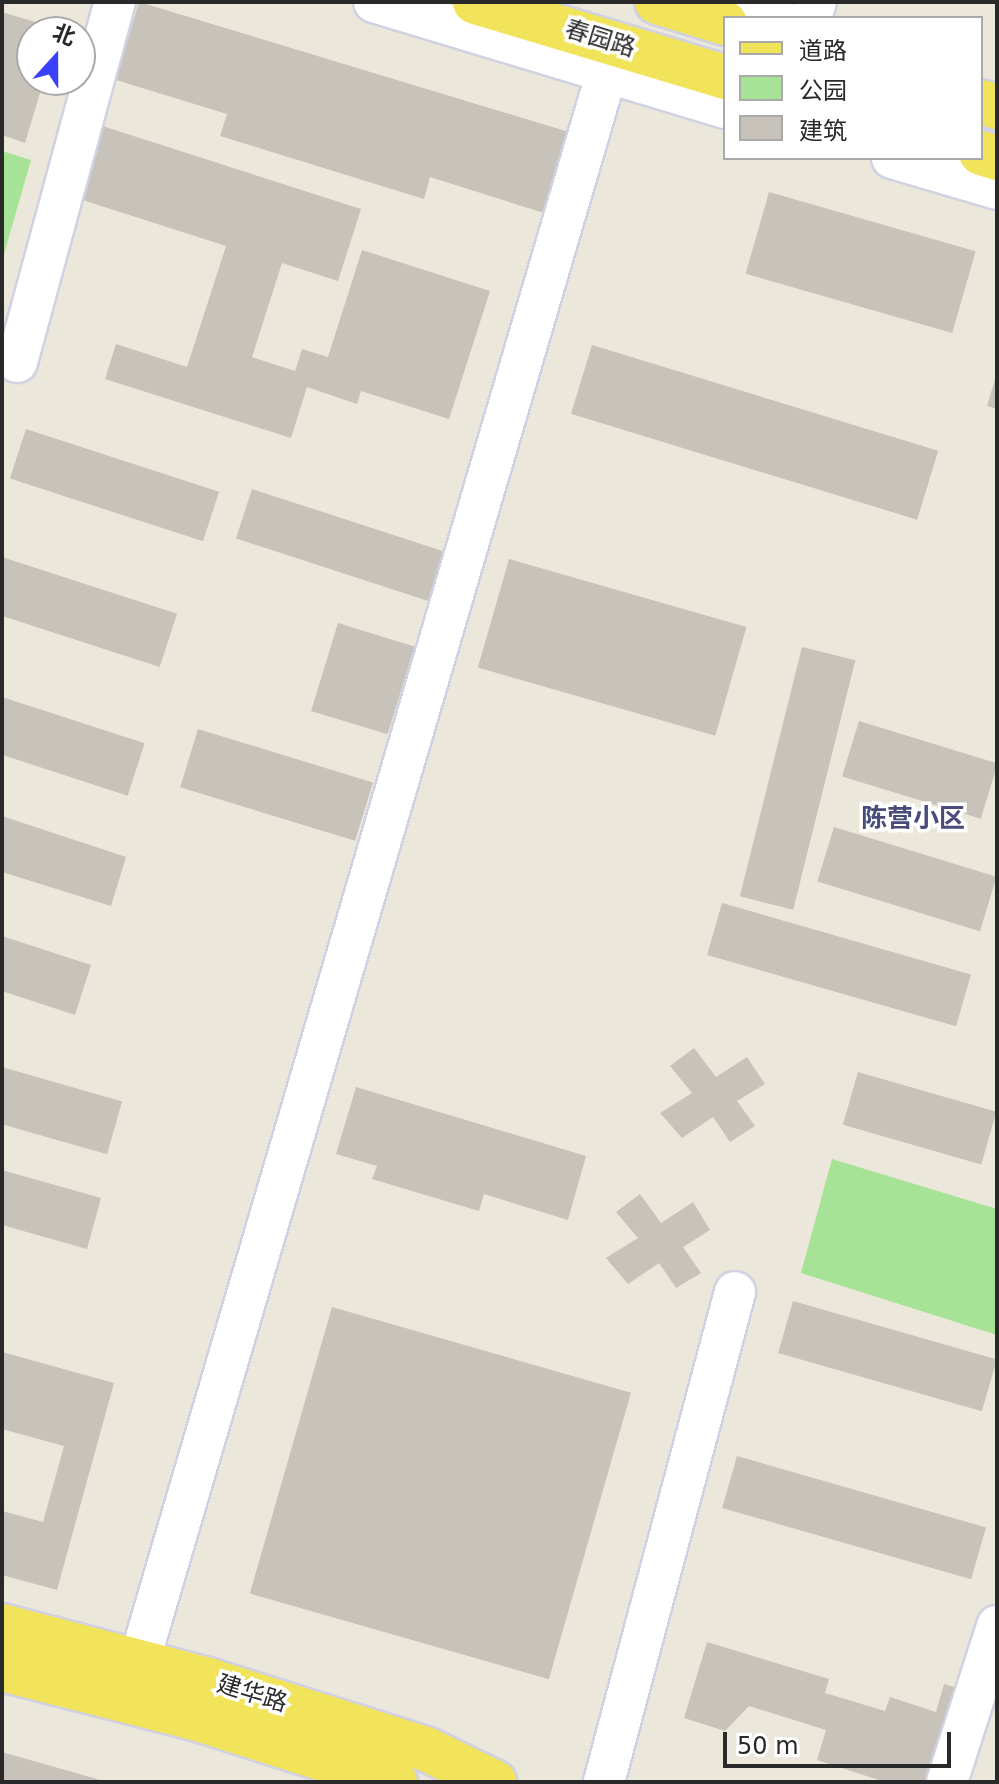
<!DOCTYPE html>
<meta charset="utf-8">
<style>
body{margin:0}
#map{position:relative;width:999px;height:1784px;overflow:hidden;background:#ece7db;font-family:"DejaVu Sans","Noto Sans SC",sans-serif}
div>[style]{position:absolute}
.green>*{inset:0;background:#a6e396}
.building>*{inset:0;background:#c7c3ba;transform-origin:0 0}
.roads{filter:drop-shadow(2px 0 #d0d1e2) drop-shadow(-2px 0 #d0d1e2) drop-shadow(0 2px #d0d1e2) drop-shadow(0 -2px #d0d1e2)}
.minor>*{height:40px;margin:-20px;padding:0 20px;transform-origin:20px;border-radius:20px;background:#fff}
.major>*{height:44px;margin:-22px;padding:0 22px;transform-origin:22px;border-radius:22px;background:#f1e35a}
span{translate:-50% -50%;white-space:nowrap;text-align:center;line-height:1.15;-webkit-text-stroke:7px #fff;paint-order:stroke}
.street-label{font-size:24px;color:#292929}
.neighbourhood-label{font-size:26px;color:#494b7a;font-weight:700}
.frame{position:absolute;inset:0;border:4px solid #292929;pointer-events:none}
.legend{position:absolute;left:723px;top:16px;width:260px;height:144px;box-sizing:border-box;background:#fff;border:2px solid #a9a9a9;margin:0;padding:10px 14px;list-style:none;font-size:24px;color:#292929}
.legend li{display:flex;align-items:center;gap:16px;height:40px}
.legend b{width:40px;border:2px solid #a9a9a9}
.north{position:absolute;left:16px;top:16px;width:80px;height:80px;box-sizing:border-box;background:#fff;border:2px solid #a9a9a9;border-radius:50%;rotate:21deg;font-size:22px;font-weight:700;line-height:32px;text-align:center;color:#292929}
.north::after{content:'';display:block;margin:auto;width:28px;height:36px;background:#3941fa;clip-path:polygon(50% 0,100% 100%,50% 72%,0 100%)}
.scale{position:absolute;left:723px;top:1732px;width:228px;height:36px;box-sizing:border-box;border:4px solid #292929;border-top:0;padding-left:10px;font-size:24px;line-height:28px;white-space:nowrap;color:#292929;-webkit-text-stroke:6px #fff;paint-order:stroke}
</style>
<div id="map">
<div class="green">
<i style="clip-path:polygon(2px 151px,31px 160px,2px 261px)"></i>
<i style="clip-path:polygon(832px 1159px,997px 1209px,997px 1335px,801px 1273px)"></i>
</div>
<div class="building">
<i style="clip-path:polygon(139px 2px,569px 132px,544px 213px,430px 177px,424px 199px,220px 136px,227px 114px,116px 80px)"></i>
<i style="clip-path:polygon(2px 12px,59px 29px,32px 32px,32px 80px,44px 80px,25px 143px,2px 135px)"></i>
<i style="clip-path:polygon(93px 123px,361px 209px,338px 281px,282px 263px,252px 357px,295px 371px,302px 349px,328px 357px,362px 250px,490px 291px,449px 419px,361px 391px,357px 404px,307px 387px,291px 438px,105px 379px,116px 344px,187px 367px,226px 246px,70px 196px)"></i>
<i style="left:769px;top:192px;width:215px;height:85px;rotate:16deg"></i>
<i style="left:592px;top:345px;width:362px;height:72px;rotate:17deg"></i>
<i style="clip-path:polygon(996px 376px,997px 376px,997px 409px,987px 406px)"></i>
<i style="left:26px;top:429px;width:203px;height:52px;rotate:18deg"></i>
<i style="left:252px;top:489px;width:203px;height:52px;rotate:18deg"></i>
<i style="left:2px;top:557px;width:184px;height:56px;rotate:18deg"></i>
<i style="left:509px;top:559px;width:247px;height:113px;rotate:16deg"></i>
<i style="left:338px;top:623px;width:80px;height:92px;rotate:17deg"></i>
<i style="left:802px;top:647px;width:55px;height:257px;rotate:14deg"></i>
<i style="left:2px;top:697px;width:150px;height:55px;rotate:18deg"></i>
<i style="left:859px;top:721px;width:145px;height:58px;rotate:17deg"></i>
<i style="left:198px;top:729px;width:183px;height:61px;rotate:17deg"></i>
<i style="clip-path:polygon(2px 816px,126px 857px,111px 906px,2px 872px)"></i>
<i style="left:834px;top:827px;width:170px;height:57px;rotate:17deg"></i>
<i style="left:722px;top:903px;width:259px;height:54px;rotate:16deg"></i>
<i style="clip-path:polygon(2px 936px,91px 965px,75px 1015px,2px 991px)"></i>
<i style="clip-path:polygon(694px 1048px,716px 1077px,747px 1057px,765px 1084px,737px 1101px,755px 1126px,730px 1142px,713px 1117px,682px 1138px,660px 1113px,692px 1093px,670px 1066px)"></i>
<i style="left:2px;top:1067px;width:125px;height:55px;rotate:16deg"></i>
<i style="left:858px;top:1072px;width:144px;height:55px;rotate:16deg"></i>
<i style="clip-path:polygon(356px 1087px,586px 1156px,568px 1220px,484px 1194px,479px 1211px,372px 1179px,377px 1166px,336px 1154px)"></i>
<i style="clip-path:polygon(2px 1170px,101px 1198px,87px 1249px,2px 1225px)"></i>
<i style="clip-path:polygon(640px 1194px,661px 1223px,693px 1202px,710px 1230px,683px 1247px,701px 1273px,676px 1288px,659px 1263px,628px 1284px,606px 1258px,638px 1238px,616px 1212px)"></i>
<i style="left:793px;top:1301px;width:212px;height:54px;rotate:16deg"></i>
<i style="left:332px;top:1307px;width:311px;height:298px;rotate:16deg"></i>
<i style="clip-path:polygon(2px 1352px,114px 1383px,57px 1590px,2px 1575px,2px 1511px,43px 1522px,64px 1446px,2px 1429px)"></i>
<i style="left:737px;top:1456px;width:259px;height:54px;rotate:16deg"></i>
<i style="clip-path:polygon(707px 1642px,829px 1679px,825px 1693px,885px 1711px,890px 1697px,936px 1712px,944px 1684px,957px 1688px,928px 1782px,885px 1782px,817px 1760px,826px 1730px,749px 1706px,725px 1731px,684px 1718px)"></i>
<i style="clip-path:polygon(2px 1752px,104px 1781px,104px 1782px,2px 1782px)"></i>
</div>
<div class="roads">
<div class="minor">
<i style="left:374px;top:2px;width:367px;rotate:16.8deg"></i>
<i style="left:727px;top:2px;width:54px;rotate:17.1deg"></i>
<i style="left:811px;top:18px;width:17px;rotate:-73deg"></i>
<i style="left:892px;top:158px;width:109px;rotate:16.4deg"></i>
<i style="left:17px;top:362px;width:373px;rotate:-74.8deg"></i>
<i style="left:139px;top:1662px;width:1657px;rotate:-73.6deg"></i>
<i style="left:604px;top:1782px;width:507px;rotate:-75.03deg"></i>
<i style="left:947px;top:1782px;width:164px;rotate:-72.2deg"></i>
</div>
<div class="major">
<i style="left:475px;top:2px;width:261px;rotate:16.7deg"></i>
<i style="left:657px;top:2px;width:71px;rotate:17.2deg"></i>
<i style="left:981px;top:102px;width:17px;rotate:17deg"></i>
<i style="left:981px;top:153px;width:17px;rotate:17deg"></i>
<i style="left:2px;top:1626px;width:216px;rotate:14.7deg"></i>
<i style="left:211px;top:1681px;width:225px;rotate:17.6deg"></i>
<i style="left:426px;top:1749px;width:76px;rotate:25.9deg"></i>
<i style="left:2px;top:1669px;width:202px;rotate:14.3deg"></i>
<i style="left:198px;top:1719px;width:207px;rotate:17.7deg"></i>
</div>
</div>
<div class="street-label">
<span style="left:600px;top:39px;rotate:17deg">春园路</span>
<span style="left:252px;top:1694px;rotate:17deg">建华路</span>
</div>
<div class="neighbourhood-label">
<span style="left:913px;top:819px">陈营小区</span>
</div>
<div class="frame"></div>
<ul class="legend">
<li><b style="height:10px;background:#f1e35a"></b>道路</li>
<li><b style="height:22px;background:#a6e396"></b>公园</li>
<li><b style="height:22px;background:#c7c3ba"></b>建筑</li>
</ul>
<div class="north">北</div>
<div class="scale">50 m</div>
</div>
